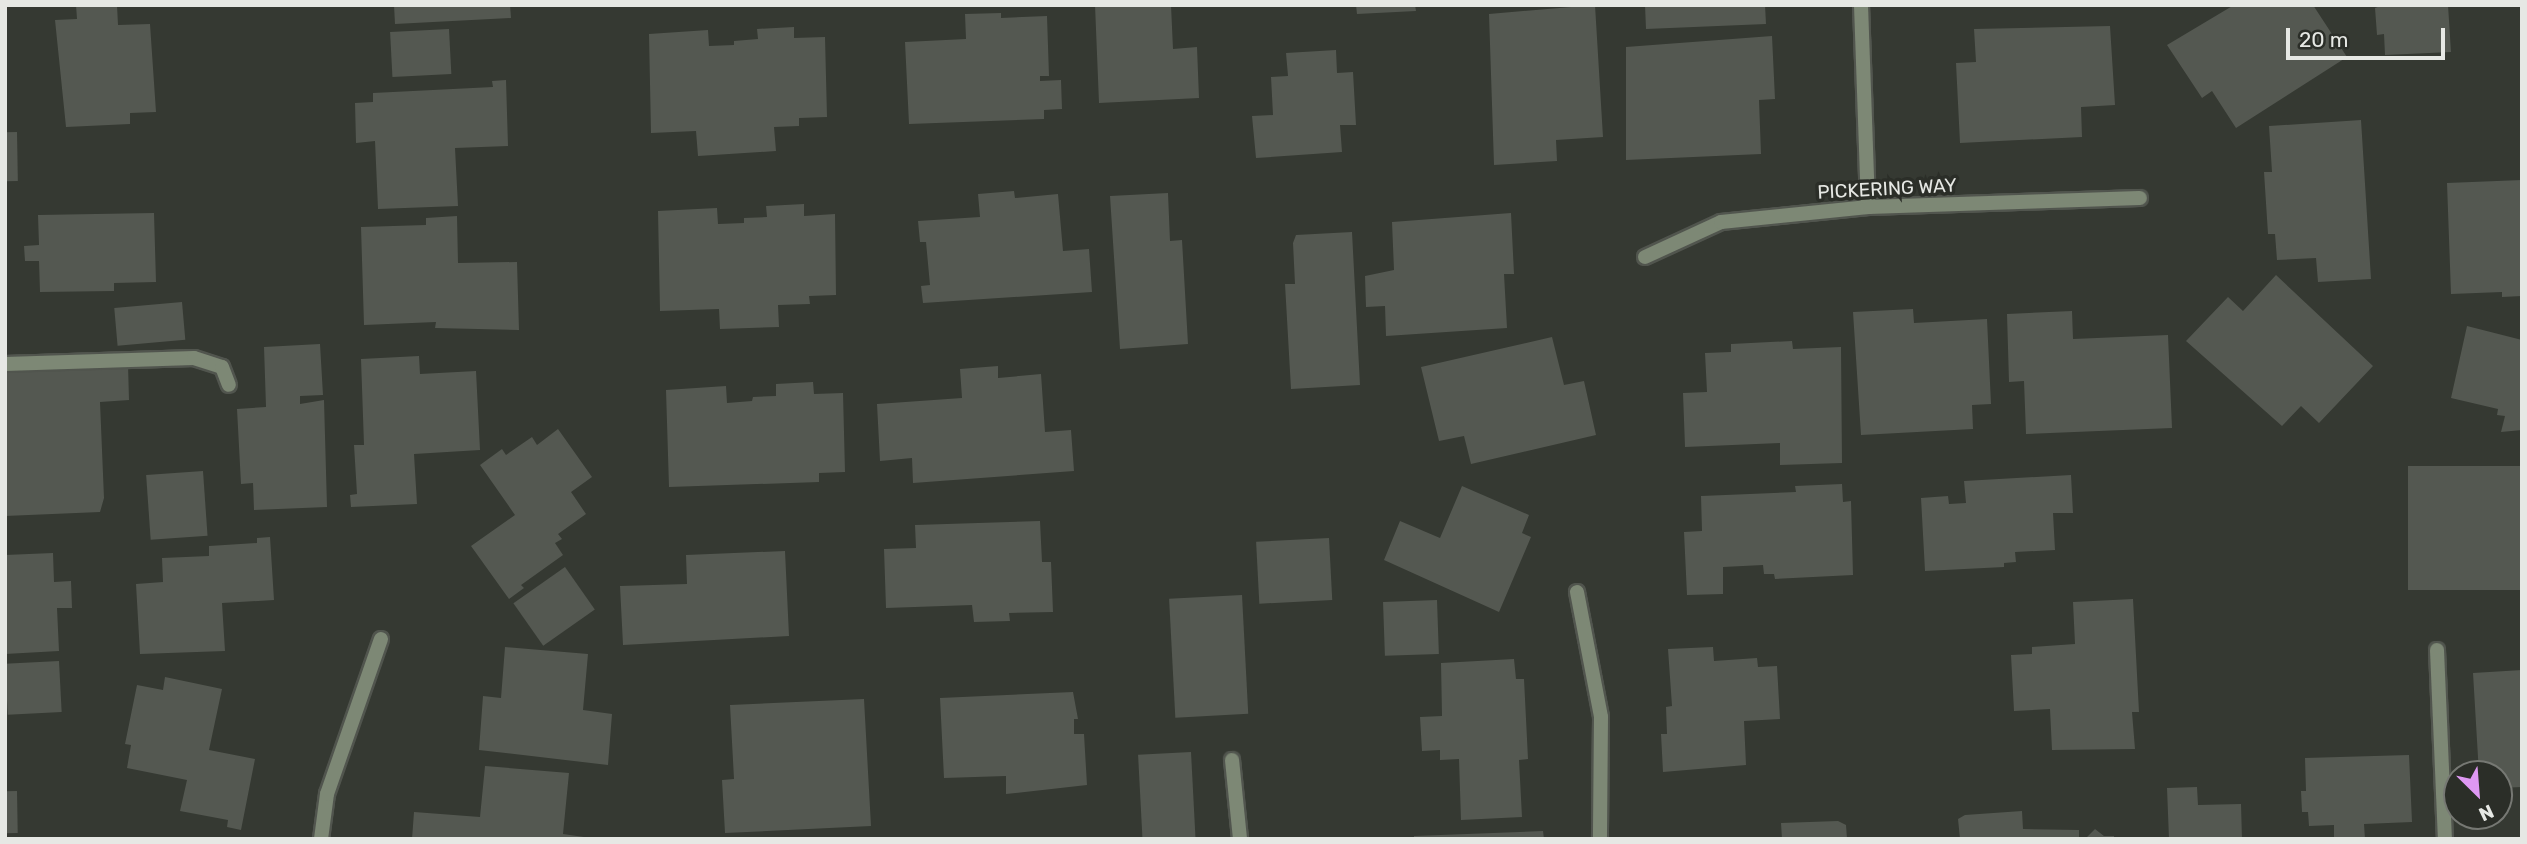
<!DOCTYPE html>
<style>
body{margin:0}
#map{position:relative;width:2527px;height:844px;overflow:hidden;background:#353932;font-family:Rubik,sans-serif}
div>[style]{position:absolute}
.building>*{inset:0;background:#545851;transform-origin:0 0}
.roads{filter:drop-shadow(2px 0 #51554e) drop-shadow(-2px 0 #51554e) drop-shadow(0 2px #51554e) drop-shadow(0 -2px #51554e)}
.service>*{height:14px;margin:-7px;padding:0 7px;transform-origin:7px;border-radius:7px;background:#7d8875}
.minor>*{height:14px;margin:-7px;padding:0 7px;transform-origin:7px;border-radius:7px;background:#7d8875}
span{translate:-50% -50%;white-space:nowrap;text-align:center;line-height:1.15;-webkit-text-stroke:7px #2b2e28;paint-order:stroke}
.street-label{font-size:19px;color:#e6e8e4}
.frame{position:absolute;inset:0;border:7px solid #e6e8e4;pointer-events:none}
.north{position:absolute;left:2443px;top:760px;width:70px;height:70px;box-sizing:border-box;background:#2b2e28;border:2px solid #767873;border-radius:50%;rotate:155deg;font-size:19px;font-weight:700;line-height:28px;text-align:center;color:#e6e8e4}
.north::after{content:'';display:block;margin:auto;width:24px;height:32px;background:#de98f2;clip-path:polygon(50% 0,100% 100%,50% 72%,0 100%)}
.scale{position:absolute;left:2286px;top:28px;width:159px;height:32px;box-sizing:border-box;border:4px solid #e6e8e4;border-top:0;padding-left:9px;font-size:21px;line-height:24px;white-space:nowrap;color:#e6e8e4;-webkit-text-stroke:5px #2b2e28;paint-order:stroke}
</style>
<div id="map">
<div class="building">
<i style="clip-path:polygon(76px 5px,117px 5px,118px 25px,150px 24px,156px 112px,130px 113px,130px 124px,66px 127px,55px 20px,77px 19px)"></i>
<i style="clip-path:polygon(394px 5px,510px 5px,511px 18px,395px 24px)"></i>
<i style="clip-path:polygon(1095px 5px,1171px 5px,1173px 49px,1197px 47px,1199px 98px,1099px 103px)"></i>
<i style="clip-path:polygon(1356px 5px,1415px 5px,1416px 11px,1357px 14px)"></i>
<i style="clip-path:polygon(1595px 5px,1603px 137px,1556px 140px,1557px 161px,1494px 165px,1489px 14px)"></i>
<i style="clip-path:polygon(1645px 5px,1765px 5px,1766px 24px,1646px 29px)"></i>
<i style="clip-path:polygon(2234px 5px,2313px 5px,2347px 57px,2236px 128px,2212px 91px,2202px 98px,2167px 45px)"></i>
<i style="clip-path:polygon(2383px 5px,2448px 5px,2451px 52px,2385px 55px,2384px 34px,2377px 35px,2375px 8px)"></i>
<i style="clip-path:polygon(1001px 13px,1001px 18px,1047px 16px,1049px 76px,1040px 76px,1040px 81px,1061px 80px,1062px 109px,1044px 110px,1044px 119px,909px 124px,905px 42px,966px 39px,965px 14px)"></i>
<i style="clip-path:polygon(2110px 26px,2115px 105px,2081px 107px,2082px 137px,1960px 143px,1956px 63px,1976px 62px,1974px 29px)"></i>
<i style="clip-path:polygon(794px 27px,794px 38px,825px 37px,827px 117px,799px 118px,799px 126px,774px 127px,776px 151px,698px 156px,696px 131px,651px 133px,649px 34px,708px 30px,709px 46px,734px 45px,734px 41px,758px 39px,757px 29px)"></i>
<i style="left:449px;top:29px;width:45px;height:59px;rotate:87deg"></i>
<i style="clip-path:polygon(1772px 36px,1775px 99px,1759px 100px,1761px 154px,1626px 160px,1626px 47px)"></i>
<i style="clip-path:polygon(1336px 50px,1337px 73px,1353px 72px,1356px 125px,1340px 125px,1342px 152px,1256px 158px,1252px 116px,1273px 115px,1271px 77px,1288px 76px,1286px 53px)"></i>
<i style="clip-path:polygon(506px 80px,508px 146px,455px 148px,458px 206px,378px 209px,375px 141px,356px 143px,355px 103px,373px 102px,373px 93px,493px 87px,492px 81px)"></i>
<i style="clip-path:polygon(2361px 120px,2371px 279px,2318px 282px,2316px 258px,2277px 260px,2275px 234px,2268px 234px,2264px 172px,2272px 172px,2269px 126px)"></i>
<i style="left:17px;top:132px;width:49px;height:12px;rotate:89deg"></i>
<i style="clip-path:polygon(2522px 180px,2522px 296px,2502px 297px,2502px 292px,2451px 294px,2447px 183px)"></i>
<i style="clip-path:polygon(1014px 191px,1015px 198px,1058px 194px,1063px 251px,1089px 249px,1092px 292px,923px 303px,921px 286px,930px 285px,926px 242px,920px 242px,918px 221px,980px 217px,978px 194px)"></i>
<i style="clip-path:polygon(1168px 193px,1170px 241px,1182px 240px,1188px 344px,1120px 349px,1110px 196px)"></i>
<i style="clip-path:polygon(804px 204px,804px 216px,835px 214px,836px 295px,809px 296px,810px 304px,778px 305px,779px 327px,720px 329px,719px 309px,660px 311px,658px 211px,717px 208px,718px 224px,744px 223px,744px 218px,767px 217px,766px 206px)"></i>
<i style="clip-path:polygon(154px 213px,156px 282px,114px 283px,114px 291px,40px 292px,39px 261px,25px 261px,24px 246px,39px 245px,38px 215px)"></i>
<i style="clip-path:polygon(1511px 213px,1514px 274px,1504px 274px,1507px 328px,1386px 336px,1385px 306px,1366px 307px,1365px 276px,1394px 270px,1392px 222px)"></i>
<i style="clip-path:polygon(457px 216px,458px 263px,517px 262px,519px 330px,435px 328px,436px 322px,364px 325px,361px 227px,426px 225px,426px 218px)"></i>
<i style="clip-path:polygon(1352px 232px,1360px 385px,1291px 389px,1285px 284px,1295px 284px,1293px 243px,1296px 235px)"></i>
<i style="clip-path:polygon(2276px 275px,2373px 366px,2319px 423px,2301px 406px,2282px 426px,2186px 341px,2228px 297px,2243px 311px)"></i>
<i style="left:182px;top:302px;width:38px;height:68px;rotate:85deg"></i>
<i style="clip-path:polygon(1913px 309px,1914px 323px,1987px 319px,1991px 404px,1972px 405px,1973px 429px,1861px 435px,1853px 312px)"></i>
<i style="clip-path:polygon(2072px 311px,2073px 339px,2168px 335px,2172px 428px,2026px 434px,2024px 381px,2009px 382px,2007px 314px)"></i>
<i style="clip-path:polygon(2467px 326px,2522px 340px,2522px 430px,2501px 432px,2505px 416px,2497px 415px,2498px 409px,2451px 398px)"></i>
<i style="clip-path:polygon(1552px 337px,1564px 385px,1584px 381px,1596px 435px,1471px 464px,1464px 436px,1439px 441px,1421px 367px)"></i>
<i style="clip-path:polygon(1792px 341px,1793px 349px,1841px 347px,1842px 463px,1780px 465px,1780px 443px,1685px 447px,1683px 393px,1707px 392px,1705px 353px,1731px 352px,1731px 344px)"></i>
<i style="clip-path:polygon(320px 344px,323px 395px,300px 396px,300px 404px,324px 400px,327px 507px,254px 510px,253px 483px,241px 484px,237px 409px,266px 407px,264px 347px)"></i>
<i style="clip-path:polygon(419px 356px,420px 374px,476px 371px,480px 450px,414px 454px,417px 504px,351px 507px,350px 495px,357px 494px,354px 445px,364px 445px,361px 359px)"></i>
<i style="clip-path:polygon(128px 364px,129px 400px,100px 402px,104px 498px,100px 512px,5px 516px,5px 369px)"></i>
<i style="clip-path:polygon(998px 366px,998px 378px,1041px 374px,1045px 432px,1071px 430px,1074px 471px,913px 483px,912px 458px,880px 461px,877px 404px,962px 398px,960px 369px)"></i>
<i style="clip-path:polygon(813px 382px,814px 394px,843px 393px,845px 472px,819px 473px,819px 482px,669px 487px,666px 390px,726px 386px,727px 403px,752px 401px,753px 397px,776px 396px,776px 384px)"></i>
<i style="clip-path:polygon(558px 429px,592px 477px,571px 492px,586px 514px,558px 534px,562px 539px,555px 543px,563px 555px,521px 585px,524px 588px,509px 599px,471px 546px,515px 515px,480px 465px,502px 449px,506px 455px,532px 437px,537px 445px)"></i>
<i style="left:2522px;top:466px;width:124px;height:114px;rotate:90deg"></i>
<i style="left:203px;top:471px;width:65px;height:57px;rotate:86deg"></i>
<i style="clip-path:polygon(2071px 475px,2073px 513px,2053px 513px,2055px 550px,2015px 552px,2016px 562px,2004px 563px,2004px 567px,1925px 571px,1921px 498px,1948px 496px,1949px 504px,1966px 503px,1964px 481px)"></i>
<i style="clip-path:polygon(1842px 484px,1843px 502px,1851px 501px,1853px 575px,1775px 579px,1774px 574px,1764px 574px,1763px 565px,1723px 567px,1723px 594px,1687px 595px,1684px 532px,1702px 531px,1701px 496px,1796px 492px,1795px 486px)"></i>
<i style="clip-path:polygon(1462px 486px,1529px 515px,1522px 533px,1531px 537px,1499px 612px,1384px 560px,1400px 521px,1440px 538px)"></i>
<i style="clip-path:polygon(1040px 521px,1042px 562px,1051px 562px,1053px 612px,1009px 613px,1010px 621px,974px 622px,972px 605px,886px 608px,884px 549px,916px 548px,915px 525px)"></i>
<i style="clip-path:polygon(270px 537px,274px 600px,222px 603px,225px 651px,140px 654px,136px 584px,163px 582px,162px 558px,209px 556px,209px 546px,257px 543px,257px 538px)"></i>
<i style="left:1329px;top:538px;width:62px;height:73px;rotate:87deg"></i>
<i style="clip-path:polygon(785px 551px,789px 636px,623px 645px,620px 586px,687px 584px,686px 555px)"></i>
<i style="clip-path:polygon(53px 553px,54px 582px,71px 581px,72px 608px,57px 608px,59px 651px,5px 654px,5px 555px)"></i>
<i style="left:565px;top:567px;width:52px;height:63px;rotate:55deg"></i>
<i style="left:1242px;top:595px;width:119px;height:73px;rotate:87deg"></i>
<i style="clip-path:polygon(2133px 599px,2139px 712px,2132px 712px,2135px 749px,2052px 750px,2050px 709px,2014px 711px,2011px 655px,2032px 654px,2032px 647px,2075px 644px,2073px 602px)"></i>
<i style="left:1437px;top:600px;width:54px;height:54px;rotate:88deg"></i>
<i style="clip-path:polygon(505px 647px,588px 654px,583px 710px,612px 714px,608px 765px,479px 750px,483px 696px,501px 698px)"></i>
<i style="clip-path:polygon(1713px 647px,1714px 661px,1757px 658px,1758px 667px,1777px 666px,1780px 719px,1744px 721px,1746px 765px,1663px 772px,1661px 734px,1667px 734px,1666px 707px,1672px 706px,1668px 649px)"></i>
<i style="clip-path:polygon(1514px 659px,1516px 679px,1524px 679px,1528px 759px,1519px 760px,1522px 817px,1461px 820px,1459px 759px,1440px 760px,1440px 750px,1422px 751px,1420px 717px,1442px 716px,1441px 663px)"></i>
<i style="left:59px;top:661px;width:51px;height:54px;rotate:87deg"></i>
<i style="clip-path:polygon(2522px 670px,2522px 787px,2499px 788px,2499px 774px,2479px 774px,2473px 673px)"></i>
<i style="clip-path:polygon(165px 677px,222px 689px,209px 750px,255px 759px,241px 830px,227px 827px,228px 820px,180px 811px,187px 780px,127px 768px,131px 745px,125px 744px,137px 685px,163px 690px)"></i>
<i style="clip-path:polygon(1073px 692px,1078px 719px,1074px 719px,1074px 734px,1084px 734px,1087px 785px,1006px 794px,1006px 776px,944px 778px,940px 698px)"></i>
<i style="clip-path:polygon(864px 699px,871px 826px,725px 833px,722px 780px,734px 779px,730px 705px)"></i>
<i style="left:1191px;top:752px;width:87px;height:53px;rotate:87deg"></i>
<i style="clip-path:polygon(2409px 755px,2412px 822px,2364px 824px,2365px 839px,2334px 839px,2334px 825px,2309px 826px,2308px 812px,2302px 812px,2301px 791px,2306px 791px,2305px 758px)"></i>
<i style="clip-path:polygon(485px 766px,569px 773px,563px 834px,598px 839px,412px 839px,414px 812px,480px 817px)"></i>
<i style="clip-path:polygon(2197px 787px,2198px 805px,2241px 804px,2242px 839px,2169px 839px,2167px 788px)"></i>
<i style="left:17px;top:791px;width:42px;height:12px;rotate:89deg"></i>
<i style="clip-path:polygon(2022px 811px,2023px 829px,2079px 830px,2079px 839px,1960px 839px,1958px 819px,1965px 815px)"></i>
<i style="clip-path:polygon(1838px 821px,1846px 825px,1847px 839px,1782px 839px,1781px 823px)"></i>
<i style="clip-path:polygon(2095px 829px,2104px 836px,2114px 836px,2114px 839px,2085px 839px)"></i>
<i style="clip-path:polygon(1543px 831px,1544px 839px,1414px 839px,1414px 836px)"></i>
</div>
<div class="roads">
<div class="service">
<i style="left:5px;top:364px;width:189px;rotate:-1.8deg"></i>
<i style="left:194px;top:358px;width:29px;rotate:18deg"></i>
<i style="left:222px;top:367px;width:19px;rotate:69deg"></i>
<i style="left:1577px;top:592px;width:127px;rotate:79.1deg"></i>
<i style="left:1601px;top:717px;width:122px;rotate:90.5deg"></i>
<i style="left:2437px;top:650px;width:189px;rotate:87.6deg"></i>
<i style="left:1232px;top:760px;width:79px;rotate:84.2deg"></i>
</div>
<div class="minor">
<i style="left:1861px;top:5px;width:202px;rotate:88deg"></i>
<i style="left:1645px;top:257px;width:84px;rotate:-24.7deg"></i>
<i style="left:1721px;top:222px;width:148px;rotate:-5.8deg"></i>
<i style="left:1868px;top:207px;width:272px;rotate:-1.9deg"></i>
<i style="left:321px;top:839px;width:45px;rotate:-82.4deg"></i>
<i style="left:327px;top:794px;width:164px;rotate:-70.8deg"></i>
</div>
</div>
<div class="street-label">
<span style="left:1887px;top:189px;rotate:-3deg">PICKERING WAY</span>
</div>
<div class="frame"></div>
<div class="north">N</div>
<div class="scale">20 m</div>
</div>
